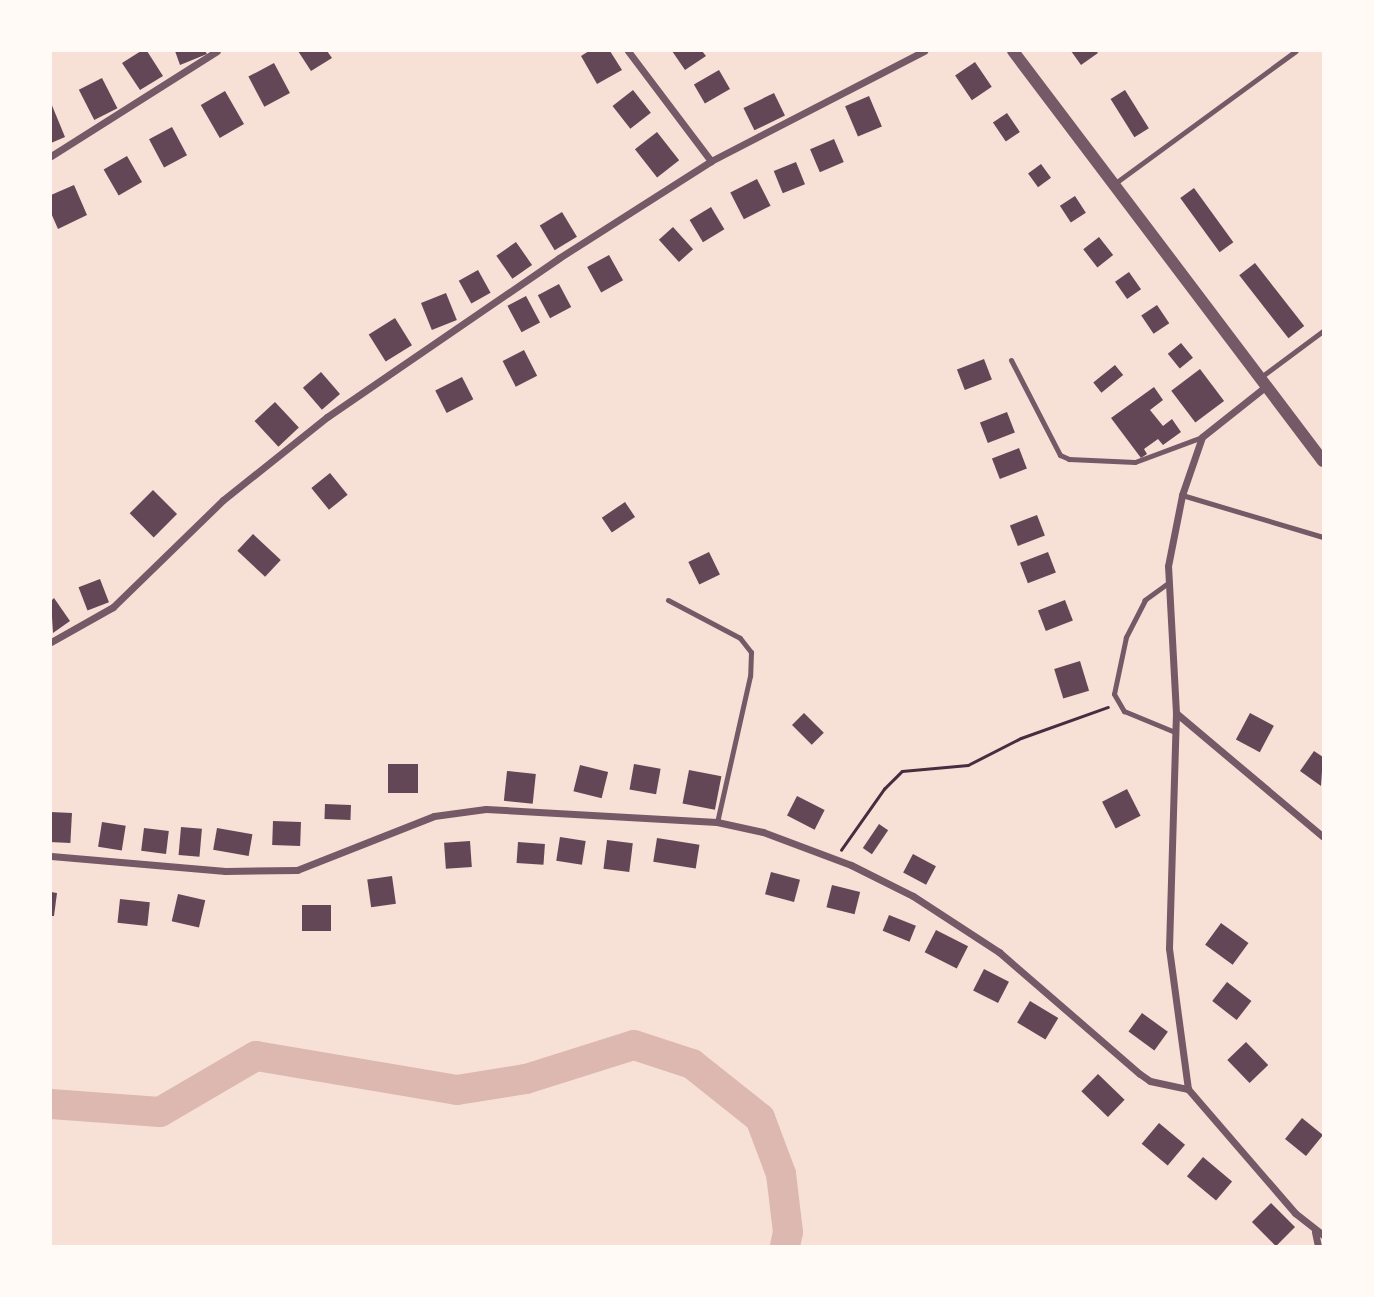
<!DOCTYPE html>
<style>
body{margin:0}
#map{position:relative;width:1374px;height:1297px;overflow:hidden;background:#f7e1d7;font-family:Helvetica,sans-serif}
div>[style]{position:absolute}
.river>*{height:30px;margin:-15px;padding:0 15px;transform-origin:15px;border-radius:15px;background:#dcb8b0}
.building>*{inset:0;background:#644757;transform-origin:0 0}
.path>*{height:2.5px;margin:-1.25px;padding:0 1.25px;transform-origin:1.25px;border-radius:1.25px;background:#4a2c40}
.service>*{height:5px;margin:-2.5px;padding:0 2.5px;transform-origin:2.5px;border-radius:2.5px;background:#755966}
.minor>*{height:7px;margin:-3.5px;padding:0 3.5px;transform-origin:3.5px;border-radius:3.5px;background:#755966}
.tertiary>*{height:12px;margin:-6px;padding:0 6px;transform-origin:6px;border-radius:6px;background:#755966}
span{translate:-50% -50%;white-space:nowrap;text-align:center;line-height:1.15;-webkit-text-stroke:7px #fffaf5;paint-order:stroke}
.frame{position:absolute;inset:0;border:52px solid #fffaf5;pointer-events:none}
</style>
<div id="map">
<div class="river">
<i style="left:51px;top:1104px;width:109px;rotate:4.2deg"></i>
<i style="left:160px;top:1112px;width:111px;rotate:-30.3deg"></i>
<i style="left:256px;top:1056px;width:204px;rotate:9.6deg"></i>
<i style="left:457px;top:1090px;width:70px;rotate:-9.1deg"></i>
<i style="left:526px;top:1079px;width:113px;rotate:-17.5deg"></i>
<i style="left:634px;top:1045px;width:61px;rotate:18.1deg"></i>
<i style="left:692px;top:1064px;width:87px;rotate:38.5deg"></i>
<i style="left:760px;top:1118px;width:60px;rotate:69.4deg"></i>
<i style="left:781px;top:1174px;width:58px;rotate:83.1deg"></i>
<i style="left:788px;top:1232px;width:14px;rotate:102deg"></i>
</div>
<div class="building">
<i style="clip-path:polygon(141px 51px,147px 51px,163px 76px,140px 90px,122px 63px)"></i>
<i style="clip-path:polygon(175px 51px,205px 51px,207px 54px,180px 65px)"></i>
<i style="clip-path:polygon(298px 51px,327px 51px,332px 58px,311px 71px)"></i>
<i style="clip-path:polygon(589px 51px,610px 51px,622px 70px,597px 84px,581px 56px)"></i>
<i style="clip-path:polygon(672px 51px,702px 51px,706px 56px,685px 70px)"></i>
<i style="clip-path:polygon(1071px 51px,1096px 51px,1098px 53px,1081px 65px)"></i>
<i style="left:975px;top:62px;width:30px;height:24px;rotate:56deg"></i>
<i style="left:274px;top:63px;width:34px;height:29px;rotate:62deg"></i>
<i style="left:719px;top:70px;width:22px;height:29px;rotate:60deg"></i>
<i style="left:102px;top:78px;width:34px;height:26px;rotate:63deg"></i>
<i style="left:633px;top:90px;width:29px;height:26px;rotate:52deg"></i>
<i style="left:1125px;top:90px;width:45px;height:17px;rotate:58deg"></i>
<i style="left:225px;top:91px;width:38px;height:28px;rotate:60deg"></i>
<i style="left:774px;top:93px;width:25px;height:34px;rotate:64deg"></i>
<i style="left:869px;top:96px;width:33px;height:26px;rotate:67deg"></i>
<i style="clip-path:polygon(51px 103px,65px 137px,51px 143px)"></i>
<i style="left:1007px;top:113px;width:23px;height:17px;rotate:56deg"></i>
<i style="left:172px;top:127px;width:32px;height:26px;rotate:62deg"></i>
<i style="left:657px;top:132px;width:36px;height:28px;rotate:52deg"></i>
<i style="left:834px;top:139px;width:25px;height:26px;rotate:67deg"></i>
<i style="left:127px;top:156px;width:30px;height:27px;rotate:60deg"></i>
<i style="left:796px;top:162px;width:24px;height:24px;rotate:68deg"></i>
<i style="left:1041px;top:164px;width:17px;height:16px;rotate:54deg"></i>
<i style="left:757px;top:179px;width:30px;height:30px;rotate:63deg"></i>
<i style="clip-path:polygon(74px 185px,87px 215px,58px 229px,51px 213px,51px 195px)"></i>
<i style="left:1194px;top:188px;width:67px;height:17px;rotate:54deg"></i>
<i style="left:1075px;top:196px;width:20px;height:18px;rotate:57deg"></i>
<i style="left:711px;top:207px;width:26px;height:25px;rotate:59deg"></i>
<i style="left:562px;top:212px;width:29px;height:26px;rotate:59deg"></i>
<i style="left:673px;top:227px;width:30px;height:19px;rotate:48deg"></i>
<i style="left:1099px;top:237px;width:23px;height:20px;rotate:52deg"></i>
<i style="left:516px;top:242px;width:28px;height:24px;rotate:55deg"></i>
<i style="left:609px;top:255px;width:29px;height:25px;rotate:61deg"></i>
<i style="left:1255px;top:263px;width:80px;height:20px;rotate:52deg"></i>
<i style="left:478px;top:270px;width:26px;height:22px;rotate:61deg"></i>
<i style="left:1129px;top:272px;width:21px;height:17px;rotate:55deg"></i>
<i style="left:559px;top:284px;width:26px;height:24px;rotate:62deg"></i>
<i style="left:446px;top:293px;width:29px;height:27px;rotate:68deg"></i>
<i style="left:526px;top:296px;width:30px;height:21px;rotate:62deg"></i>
<i style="left:1157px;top:305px;width:22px;height:19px;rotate:56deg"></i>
<i style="left:395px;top:318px;width:32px;height:31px;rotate:58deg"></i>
<i style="left:1181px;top:343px;width:19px;height:17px;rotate:51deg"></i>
<i style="left:524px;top:350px;width:29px;height:24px;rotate:63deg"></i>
<i style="left:984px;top:359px;width:22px;height:29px;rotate:69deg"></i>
<i style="left:1115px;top:365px;width:13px;height:28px;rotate:51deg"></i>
<i style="left:1200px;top:369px;width:40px;height:36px;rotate:53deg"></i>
<i style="left:321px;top:372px;width:29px;height:24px;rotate:49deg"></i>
<i style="left:462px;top:377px;width:25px;height:30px;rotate:63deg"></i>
<i style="clip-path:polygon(1154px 387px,1163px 400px,1150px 410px,1163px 426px,1172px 419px,1181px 432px,1163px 445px,1158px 439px,1144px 449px,1147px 454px,1141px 458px,1111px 418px)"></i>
<i style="left:275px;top:402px;width:35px;height:28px;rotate:47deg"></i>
<i style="left:1007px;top:412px;width:22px;height:29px;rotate:69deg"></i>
<i style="left:1019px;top:448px;width:22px;height:29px;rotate:69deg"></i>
<i style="left:330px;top:473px;width:28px;height:24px;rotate:51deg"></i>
<i style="left:153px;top:490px;width:34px;height:33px;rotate:45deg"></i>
<i style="left:625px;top:502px;width:18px;height:28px;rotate:56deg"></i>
<i style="left:1037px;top:515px;width:22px;height:29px;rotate:69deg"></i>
<i style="left:253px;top:534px;width:38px;height:23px;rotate:43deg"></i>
<i style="left:709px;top:552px;width:25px;height:23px;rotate:64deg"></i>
<i style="left:1048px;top:552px;width:22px;height:30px;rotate:69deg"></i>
<i style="left:100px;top:579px;width:25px;height:23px;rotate:69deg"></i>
<i style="clip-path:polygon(54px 598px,70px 621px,53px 633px,51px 601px)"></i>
<i style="left:1065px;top:600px;width:22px;height:29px;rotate:69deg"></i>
<i style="left:1080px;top:661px;width:31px;height:27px;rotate:73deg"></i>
<i style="left:804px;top:713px;width:28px;height:17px;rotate:45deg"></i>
<i style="left:1250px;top:713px;width:27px;height:30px;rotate:28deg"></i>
<i style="clip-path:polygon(1314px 751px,1323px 757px,1321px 786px,1300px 771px)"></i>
<i style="left:388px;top:764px;width:30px;height:29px"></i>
<i style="left:634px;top:764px;width:27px;height:26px;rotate:10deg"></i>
<i style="left:580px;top:765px;width:29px;height:27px;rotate:14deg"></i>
<i style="left:689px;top:770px;width:33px;height:34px;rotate:11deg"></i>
<i style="left:507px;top:771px;width:29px;height:30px;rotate:6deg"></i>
<i style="left:1127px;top:789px;width:30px;height:28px;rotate:63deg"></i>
<i style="left:797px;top:796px;width:31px;height:22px;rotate:27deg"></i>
<i style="left:325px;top:804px;width:26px;height:15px;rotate:2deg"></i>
<i style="left:51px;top:812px;width:21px;height:30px;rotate:3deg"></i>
<i style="left:273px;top:821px;width:28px;height:24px;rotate:2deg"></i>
<i style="left:102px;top:822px;width:24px;height:25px;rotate:9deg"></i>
<i style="left:879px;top:824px;width:11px;height:29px;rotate:34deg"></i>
<i style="left:181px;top:827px;width:21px;height:28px;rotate:5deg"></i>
<i style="left:144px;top:828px;width:25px;height:23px;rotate:7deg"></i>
<i style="left:217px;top:828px;width:36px;height:22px;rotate:10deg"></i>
<i style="left:560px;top:837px;width:26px;height:24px;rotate:9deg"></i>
<i style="left:657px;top:838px;width:43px;height:24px;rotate:9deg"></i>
<i style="left:607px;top:840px;width:26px;height:29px;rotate:7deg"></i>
<i style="left:470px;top:841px;width:26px;height:26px;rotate:86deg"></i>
<i style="left:518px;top:842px;width:27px;height:21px;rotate:4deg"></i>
<i style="left:913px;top:854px;width:26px;height:21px;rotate:28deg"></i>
<i style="left:771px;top:872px;width:30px;height:23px;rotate:15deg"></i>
<i style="left:392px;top:876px;width:28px;height:25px;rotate:82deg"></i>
<i style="left:832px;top:885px;width:29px;height:23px;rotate:14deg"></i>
<i style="clip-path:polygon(51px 892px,57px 893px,54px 916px,51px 916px)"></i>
<i style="left:178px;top:894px;width:28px;height:28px;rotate:13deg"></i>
<i style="left:120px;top:899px;width:30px;height:24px;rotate:6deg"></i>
<i style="left:302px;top:905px;width:29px;height:26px"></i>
<i style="left:889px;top:915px;width:29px;height:17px;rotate:22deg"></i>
<i style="left:1221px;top:923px;width:34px;height:27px;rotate:36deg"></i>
<i style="left:936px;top:930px;width:36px;height:25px;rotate:27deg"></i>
<i style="left:984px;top:969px;width:28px;height:24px;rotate:27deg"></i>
<i style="left:1227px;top:982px;width:31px;height:24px;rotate:38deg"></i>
<i style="left:1030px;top:1001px;width:33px;height:25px;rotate:31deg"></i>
<i style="left:1142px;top:1013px;width:32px;height:23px;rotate:36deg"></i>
<i style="left:1246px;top:1042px;width:32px;height:26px;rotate:46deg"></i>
<i style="left:1098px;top:1074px;width:37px;height:24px;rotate:44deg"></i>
<i style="left:1302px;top:1118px;width:27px;height:27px;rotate:39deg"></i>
<i style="left:1159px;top:1123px;width:34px;height:27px;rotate:40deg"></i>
<i style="left:1203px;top:1157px;width:38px;height:25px;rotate:40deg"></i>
<i style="left:1271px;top:1203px;width:34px;height:27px;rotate:45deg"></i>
</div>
<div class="path">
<i style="left:841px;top:850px;width:75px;rotate:-54.8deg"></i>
<i style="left:884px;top:789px;width:25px;rotate:-45deg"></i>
<i style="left:902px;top:771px;width:66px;rotate:-5.2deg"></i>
<i style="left:968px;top:765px;width:59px;rotate:-27deg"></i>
<i style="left:1021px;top:738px;width:92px;rotate:-19.6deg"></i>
</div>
<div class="service">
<i style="left:1114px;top:184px;width:225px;rotate:-36.2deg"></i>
<i style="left:1011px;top:360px;width:107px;rotate:62.7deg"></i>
<i style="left:1060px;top:455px;width:10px;rotate:24deg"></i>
<i style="left:1069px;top:459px;width:66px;rotate:2.6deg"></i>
<i style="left:1135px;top:462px;width:72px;rotate:-20.5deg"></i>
<i style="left:1261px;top:377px;width:77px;rotate:-36.6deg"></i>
<i style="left:1182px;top:495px;width:147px;rotate:16.6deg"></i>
<i style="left:1168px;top:583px;width:29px;rotate:144deg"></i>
<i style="left:1145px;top:600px;width:42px;rotate:117.2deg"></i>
<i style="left:1126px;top:637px;width:58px;rotate:101.9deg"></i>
<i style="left:1114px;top:694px;width:20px;rotate:60deg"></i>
<i style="left:1124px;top:711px;width:55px;rotate:22.4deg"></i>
<i style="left:668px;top:600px;width:81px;rotate:27.8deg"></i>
<i style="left:740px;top:638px;width:18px;rotate:52deg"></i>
<i style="left:751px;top:652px;width:24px;rotate:92deg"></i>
<i style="left:750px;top:676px;width:150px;rotate:102.7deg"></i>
</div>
<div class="minor">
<i style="left:628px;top:51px;width:138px;rotate:53deg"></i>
<i style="left:51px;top:156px;width:196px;rotate:-32.3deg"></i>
<i style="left:51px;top:642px;width:71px;rotate:-29.4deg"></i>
<i style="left:113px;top:607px;width:153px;rotate:-44.2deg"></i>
<i style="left:223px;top:500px;width:133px;rotate:-38.6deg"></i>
<i style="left:327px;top:417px;width:281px;rotate:-34.4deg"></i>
<i style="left:559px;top:258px;width:180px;rotate:-32.5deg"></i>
<i style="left:711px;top:161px;width:240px;rotate:-27.3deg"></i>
<i style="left:1176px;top:713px;width:192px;rotate:40.1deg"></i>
<i style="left:51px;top:856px;width:175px;rotate:4.9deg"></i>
<i style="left:225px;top:871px;width:72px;rotate:-0.8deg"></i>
<i style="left:297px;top:870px;width:147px;rotate:-21.5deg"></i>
<i style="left:434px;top:816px;width:52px;rotate:-7.7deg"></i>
<i style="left:486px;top:809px;width:231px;rotate:3.2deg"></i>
<i style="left:717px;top:822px;width:47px;rotate:12.3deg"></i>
<i style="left:763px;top:832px;width:94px;rotate:20.6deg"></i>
<i style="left:851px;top:865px;width:69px;rotate:26.6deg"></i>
<i style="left:913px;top:896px;width:103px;rotate:33.1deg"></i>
<i style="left:999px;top:952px;width:186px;rotate:40.9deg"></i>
<i style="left:1140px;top:1074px;width:12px;rotate:35deg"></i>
<i style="left:1150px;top:1081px;width:39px;rotate:12deg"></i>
<i style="left:1188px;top:1089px;width:164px;rotate:49.2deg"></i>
<i style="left:1295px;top:1213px;width:36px;rotate:38deg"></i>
<i style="left:1188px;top:1089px;width:142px;rotate:-97.7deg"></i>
<i style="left:1169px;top:948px;width:235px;rotate:-88.3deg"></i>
<i style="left:1176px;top:713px;width:147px;rotate:-93.1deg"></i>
<i style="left:1168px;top:566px;width:72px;rotate:-78.8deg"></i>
<i style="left:1182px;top:495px;width:61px;rotate:-71deg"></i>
<i style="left:1202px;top:437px;width:80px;rotate:-38.4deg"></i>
<i style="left:1315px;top:1232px;width:14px;rotate:78deg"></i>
</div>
<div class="tertiary">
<i style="left:1013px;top:51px;width:514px;rotate:52.91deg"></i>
</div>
<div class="frame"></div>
</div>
